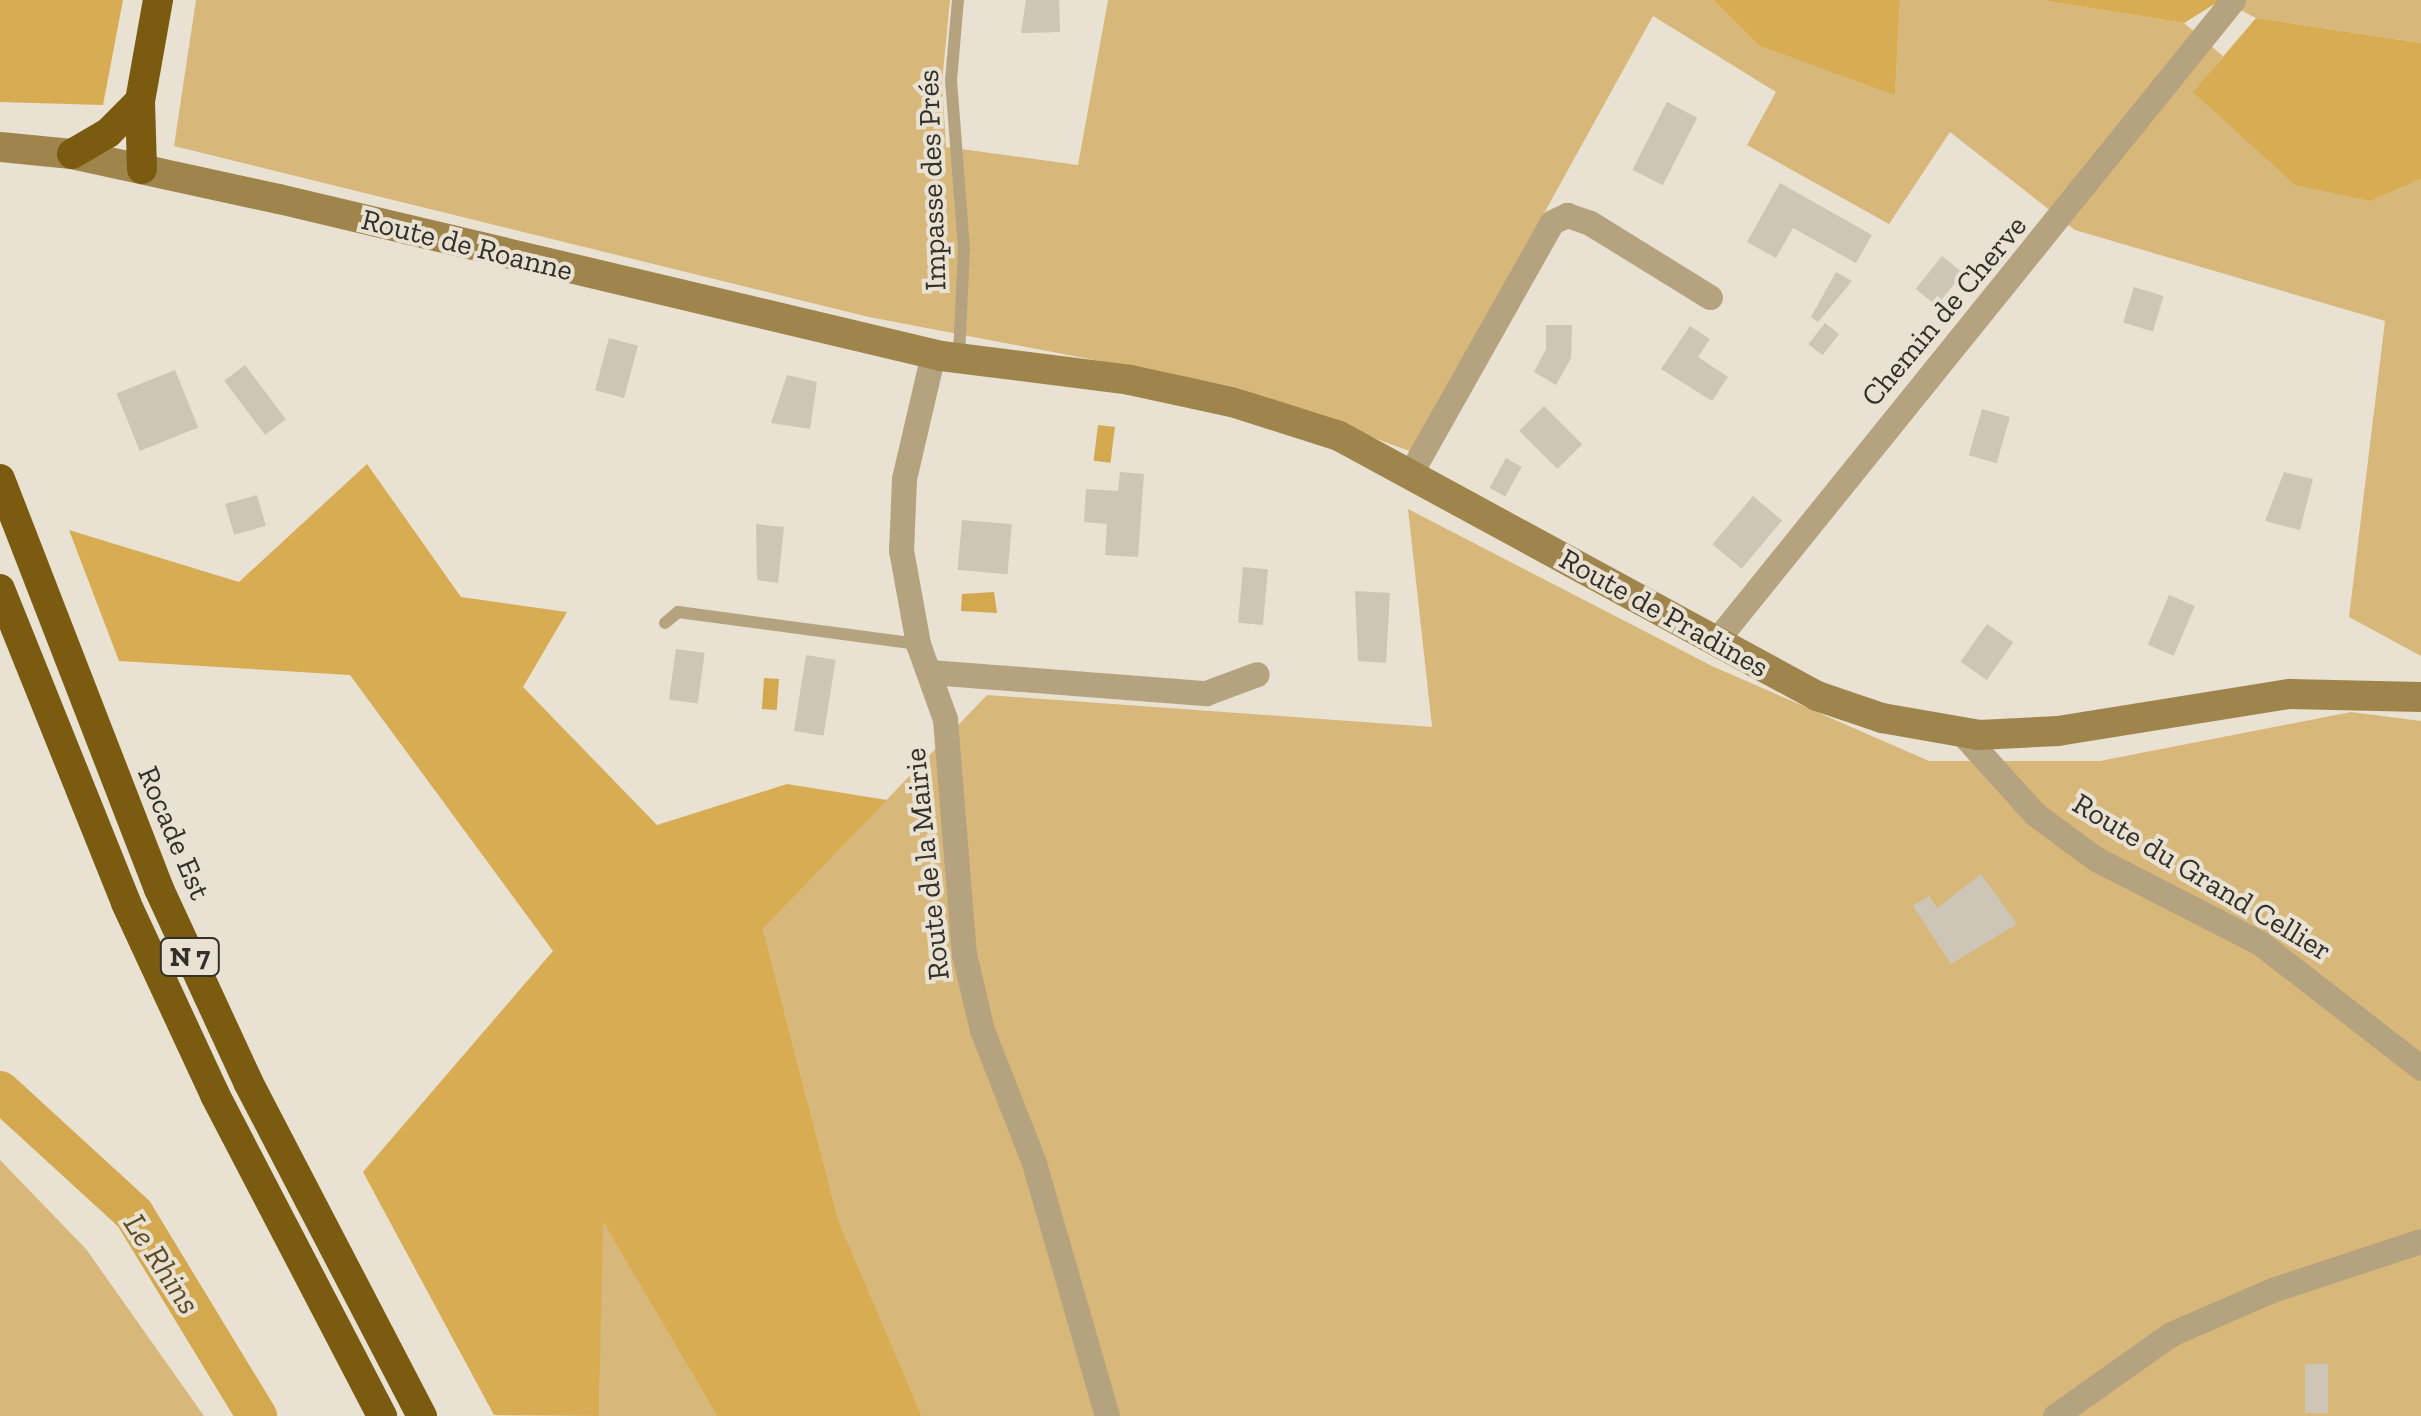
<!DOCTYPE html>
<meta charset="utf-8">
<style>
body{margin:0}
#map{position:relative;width:2421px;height:1416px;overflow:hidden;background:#e9e1d1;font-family:"Zilla Slab",serif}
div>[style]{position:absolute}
.green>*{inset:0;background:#d7b87a}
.forest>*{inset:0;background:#d7ac52}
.water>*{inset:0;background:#d3a84e;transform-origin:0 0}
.river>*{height:40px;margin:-20px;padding:0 20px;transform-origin:20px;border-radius:20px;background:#d3a84e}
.building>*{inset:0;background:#cdc5b6;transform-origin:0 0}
.lane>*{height:12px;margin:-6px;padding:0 6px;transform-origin:6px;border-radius:6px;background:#b5a37f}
.street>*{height:25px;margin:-12.5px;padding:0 12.5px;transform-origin:12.5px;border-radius:12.5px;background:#b5a37f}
.secondary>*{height:30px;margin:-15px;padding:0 15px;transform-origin:15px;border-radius:15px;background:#9f844c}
.highway>*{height:30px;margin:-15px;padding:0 15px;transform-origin:15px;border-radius:15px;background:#7a5b0f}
span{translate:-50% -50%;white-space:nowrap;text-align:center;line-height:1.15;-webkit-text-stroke:8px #e9e1d1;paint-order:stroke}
.shield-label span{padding:2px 8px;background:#e9e1d1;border:2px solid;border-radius:8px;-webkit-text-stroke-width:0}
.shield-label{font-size:28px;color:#33302a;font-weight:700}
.street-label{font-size:30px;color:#33302a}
.water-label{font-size:32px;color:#5e4c26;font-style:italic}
</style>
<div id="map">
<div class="green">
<i style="clip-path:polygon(196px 0,950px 0,942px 82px,946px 147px,1078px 165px,1108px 0,1713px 0,1759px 46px,1895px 94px,1900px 0,2041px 0,2184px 23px,2223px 56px,2194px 93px,2371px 201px,2421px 179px,2421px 656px,2349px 617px,2385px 321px,2075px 230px,1950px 132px,1889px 224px,1747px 145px,1776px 92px,1653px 16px,1412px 452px,1236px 387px,869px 317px,174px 146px)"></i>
<i style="clip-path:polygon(2221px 0,2421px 0,2421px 43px,2256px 18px)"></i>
<i style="clip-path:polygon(1408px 509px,1712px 666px,1929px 761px,2100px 761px,2351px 712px,2421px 721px,2421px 1416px,922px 1416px,838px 1219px,763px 929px,987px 695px,1432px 727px)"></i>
<i style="clip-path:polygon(0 1160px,86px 1249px,204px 1416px,0 1416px)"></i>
<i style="clip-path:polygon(602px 1220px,717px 1416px,599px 1416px)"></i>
</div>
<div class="forest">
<i style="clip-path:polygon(0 0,123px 0,103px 105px,0 102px)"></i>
<i style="clip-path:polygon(1713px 0,1900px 0,1895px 95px,1759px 46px)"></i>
<i style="clip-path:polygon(2041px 0,2221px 0,2184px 23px)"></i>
<i style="clip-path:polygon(2256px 18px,2421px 43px,2421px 179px,2371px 201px,2295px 185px,2193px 92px)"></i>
<i style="clip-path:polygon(367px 464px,461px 597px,567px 612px,523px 687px,657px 825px,787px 784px,887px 800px,763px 929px,838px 1219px,922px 1416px,717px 1416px,603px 1222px,599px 1416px,494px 1415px,363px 1172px,553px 951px,350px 675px,119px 661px,69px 530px,239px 582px)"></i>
</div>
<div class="water">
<i style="left:1098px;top:425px;width:17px;height:36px;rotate:7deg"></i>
<i style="clip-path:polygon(994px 592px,997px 613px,961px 611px,962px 594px)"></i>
<i style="left:764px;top:678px;width:15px;height:31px;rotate:4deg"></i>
</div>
<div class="river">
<i style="left:0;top:1091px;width:182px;rotate:42.5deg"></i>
<i style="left:134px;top:1214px;width:237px;rotate:58.7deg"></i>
</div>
<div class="building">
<i style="clip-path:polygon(1026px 0,1059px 0,1060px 32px,1021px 33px)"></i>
<i style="left:1667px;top:102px;width:34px;height:76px;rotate:27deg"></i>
<i style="clip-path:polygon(1780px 183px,1872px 235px,1856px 263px,1793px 228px,1776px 258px,1747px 242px)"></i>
<i style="left:1942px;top:256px;width:27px;height:42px;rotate:39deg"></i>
<i style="clip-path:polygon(1836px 272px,1852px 281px,1818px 322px,1811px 317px)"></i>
<i style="left:2134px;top:287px;width:31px;height:37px;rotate:17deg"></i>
<i style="left:1825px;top:323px;width:18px;height:27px;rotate:38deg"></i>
<i style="clip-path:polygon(1546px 325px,1572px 325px,1571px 358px,1556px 385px,1534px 372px,1546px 349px)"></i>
<i style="clip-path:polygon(1690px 326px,1710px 339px,1698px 357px,1728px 377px,1712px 401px,1661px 369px)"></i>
<i style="left:609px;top:338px;width:30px;height:54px;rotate:15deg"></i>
<i style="left:245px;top:365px;width:68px;height:26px;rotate:53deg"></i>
<i style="left:175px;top:370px;width:62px;height:63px;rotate:68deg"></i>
<i style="clip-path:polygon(787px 375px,817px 382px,810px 429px,771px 423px)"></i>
<i style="left:1544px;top:406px;width:54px;height:35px;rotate:45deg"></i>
<i style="left:1982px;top:409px;width:29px;height:48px;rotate:16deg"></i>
<i style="left:1506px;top:458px;width:18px;height:34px;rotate:29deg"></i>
<i style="clip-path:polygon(1120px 472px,1144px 474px,1138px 557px,1105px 555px,1107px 524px,1084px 522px,1086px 489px,1118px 491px)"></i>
<i style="clip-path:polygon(2284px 472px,2313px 479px,2300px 530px,2265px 521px)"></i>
<i style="left:257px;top:495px;width:32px;height:33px;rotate:74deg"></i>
<i style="left:1753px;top:496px;width:38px;height:63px;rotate:40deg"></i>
<i style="left:962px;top:520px;width:50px;height:50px;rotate:5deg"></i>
<i style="clip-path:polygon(756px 524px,784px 527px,778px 583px,757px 580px)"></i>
<i style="left:1243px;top:567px;width:25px;height:56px;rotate:5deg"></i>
<i style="clip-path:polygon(1355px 591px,1390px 593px,1386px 663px,1358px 661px)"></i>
<i style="left:2169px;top:595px;width:28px;height:54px;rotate:23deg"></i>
<i style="left:1987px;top:624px;width:32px;height:46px;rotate:35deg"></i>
<i style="left:676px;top:649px;width:29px;height:51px;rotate:8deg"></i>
<i style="left:806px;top:655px;width:30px;height:77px;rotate:9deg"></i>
<i style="clip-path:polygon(1981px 874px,2017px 924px,1951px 964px,1913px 906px,1929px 896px,1937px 908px)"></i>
<i style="left:2305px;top:1364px;width:23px;height:49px"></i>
</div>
<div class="lane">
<i style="left:958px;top:0;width:80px;rotate:95deg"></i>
<i style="left:951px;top:80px;width:169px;rotate:85.6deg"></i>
<i style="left:964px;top:249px;width:108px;rotate:92.7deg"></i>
<i style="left:665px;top:623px;width:17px;rotate:-40deg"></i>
<i style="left:678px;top:612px;width:242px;rotate:7.6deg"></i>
</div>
<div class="street">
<i style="left:933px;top:354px;width:128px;rotate:103.1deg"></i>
<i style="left:904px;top:479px;width:71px;rotate:92.4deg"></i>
<i style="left:901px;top:550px;width:96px;rotate:79.7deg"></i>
<i style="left:918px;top:644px;width:80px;rotate:70.2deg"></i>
<i style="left:945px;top:719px;width:236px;rotate:85.4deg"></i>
<i style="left:964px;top:954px;width:78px;rotate:76.7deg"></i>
<i style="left:982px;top:1030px;width:143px;rotate:68.6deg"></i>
<i style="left:1034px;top:1163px;width:263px;rotate:73.9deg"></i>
<i style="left:1410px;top:474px;width:289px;rotate:-60.6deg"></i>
<i style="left:1552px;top:222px;width:17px;rotate:-25deg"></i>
<i style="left:1567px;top:215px;width:24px;rotate:19deg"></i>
<i style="left:1590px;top:223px;width:141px;rotate:31.7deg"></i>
<i style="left:1715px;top:642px;width:825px;rotate:-51.1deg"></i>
<i style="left:930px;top:672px;width:277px;rotate:4.4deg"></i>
<i style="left:1206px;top:693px;width:54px;rotate:-20.4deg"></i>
<i style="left:1960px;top:731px;width:112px;rotate:47.9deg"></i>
<i style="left:2035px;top:814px;width:76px;rotate:36.4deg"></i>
<i style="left:2096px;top:859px;width:184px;rotate:27.1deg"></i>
<i style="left:2260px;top:943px;width:204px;rotate:37.8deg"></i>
<i style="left:2055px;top:1416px;width:142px;rotate:-35.3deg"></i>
<i style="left:2171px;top:1334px;width:110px;rotate:-23.5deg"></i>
<i style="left:2272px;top:1290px;width:157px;rotate:-18.2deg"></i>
</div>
<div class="secondary">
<i style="left:0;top:147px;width:72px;rotate:5.6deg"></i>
<i style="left:72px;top:154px;width:212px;rotate:12.3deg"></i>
<i style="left:279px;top:199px;width:680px;rotate:13.34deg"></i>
<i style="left:941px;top:356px;width:191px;rotate:7.2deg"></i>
<i style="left:1130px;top:380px;width:104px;rotate:12.2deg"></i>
<i style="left:1232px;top:402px;width:112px;rotate:17.6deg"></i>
<i style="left:1339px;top:436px;width:544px;rotate:28.54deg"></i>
<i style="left:1817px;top:696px;width:69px;rotate:18.7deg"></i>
<i style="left:1882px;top:718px;width:98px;rotate:9.9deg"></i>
<i style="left:1979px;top:735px;width:79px;rotate:-2.9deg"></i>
<i style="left:2058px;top:731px;width:235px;rotate:-9.1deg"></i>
<i style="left:2290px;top:694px;width:131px;rotate:1.3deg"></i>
</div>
<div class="highway">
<i style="left:72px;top:154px;width:42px;rotate:-30.3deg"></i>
<i style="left:108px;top:133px;width:45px;rotate:-45deg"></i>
<i style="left:142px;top:169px;width:68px;rotate:-91.7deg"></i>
<i style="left:140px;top:101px;width:103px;rotate:-79.9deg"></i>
<i style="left:0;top:479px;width:440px;rotate:68.8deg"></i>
<i style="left:159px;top:889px;width:213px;rotate:65.2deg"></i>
<i style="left:248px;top:1082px;width:377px;rotate:62.5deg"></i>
<i style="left:0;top:589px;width:338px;rotate:68.1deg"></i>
<i style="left:126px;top:903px;width:212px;rotate:65.1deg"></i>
<i style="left:215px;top:1095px;width:362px;rotate:62.5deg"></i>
</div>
<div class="shield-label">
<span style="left:190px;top:957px">N 7</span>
</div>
<div class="street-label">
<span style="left:932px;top:180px;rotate:-92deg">Impasse des Prés</span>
<span style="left:467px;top:245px;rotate:14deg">Route de Roanne</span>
<span style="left:1944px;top:311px;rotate:-50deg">Chemin de Cherve</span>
<span style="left:1664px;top:613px;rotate:29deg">Route de Pradines</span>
<span style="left:174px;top:833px;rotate:67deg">Rocade Est</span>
<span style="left:927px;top:864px;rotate:-96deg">Route de la Mairie</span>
<span style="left:2202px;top:877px;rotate:31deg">Route du Grand Cellier</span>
</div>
<div class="water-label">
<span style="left:162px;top:1264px;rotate:57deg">Le Rhins</span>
</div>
</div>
